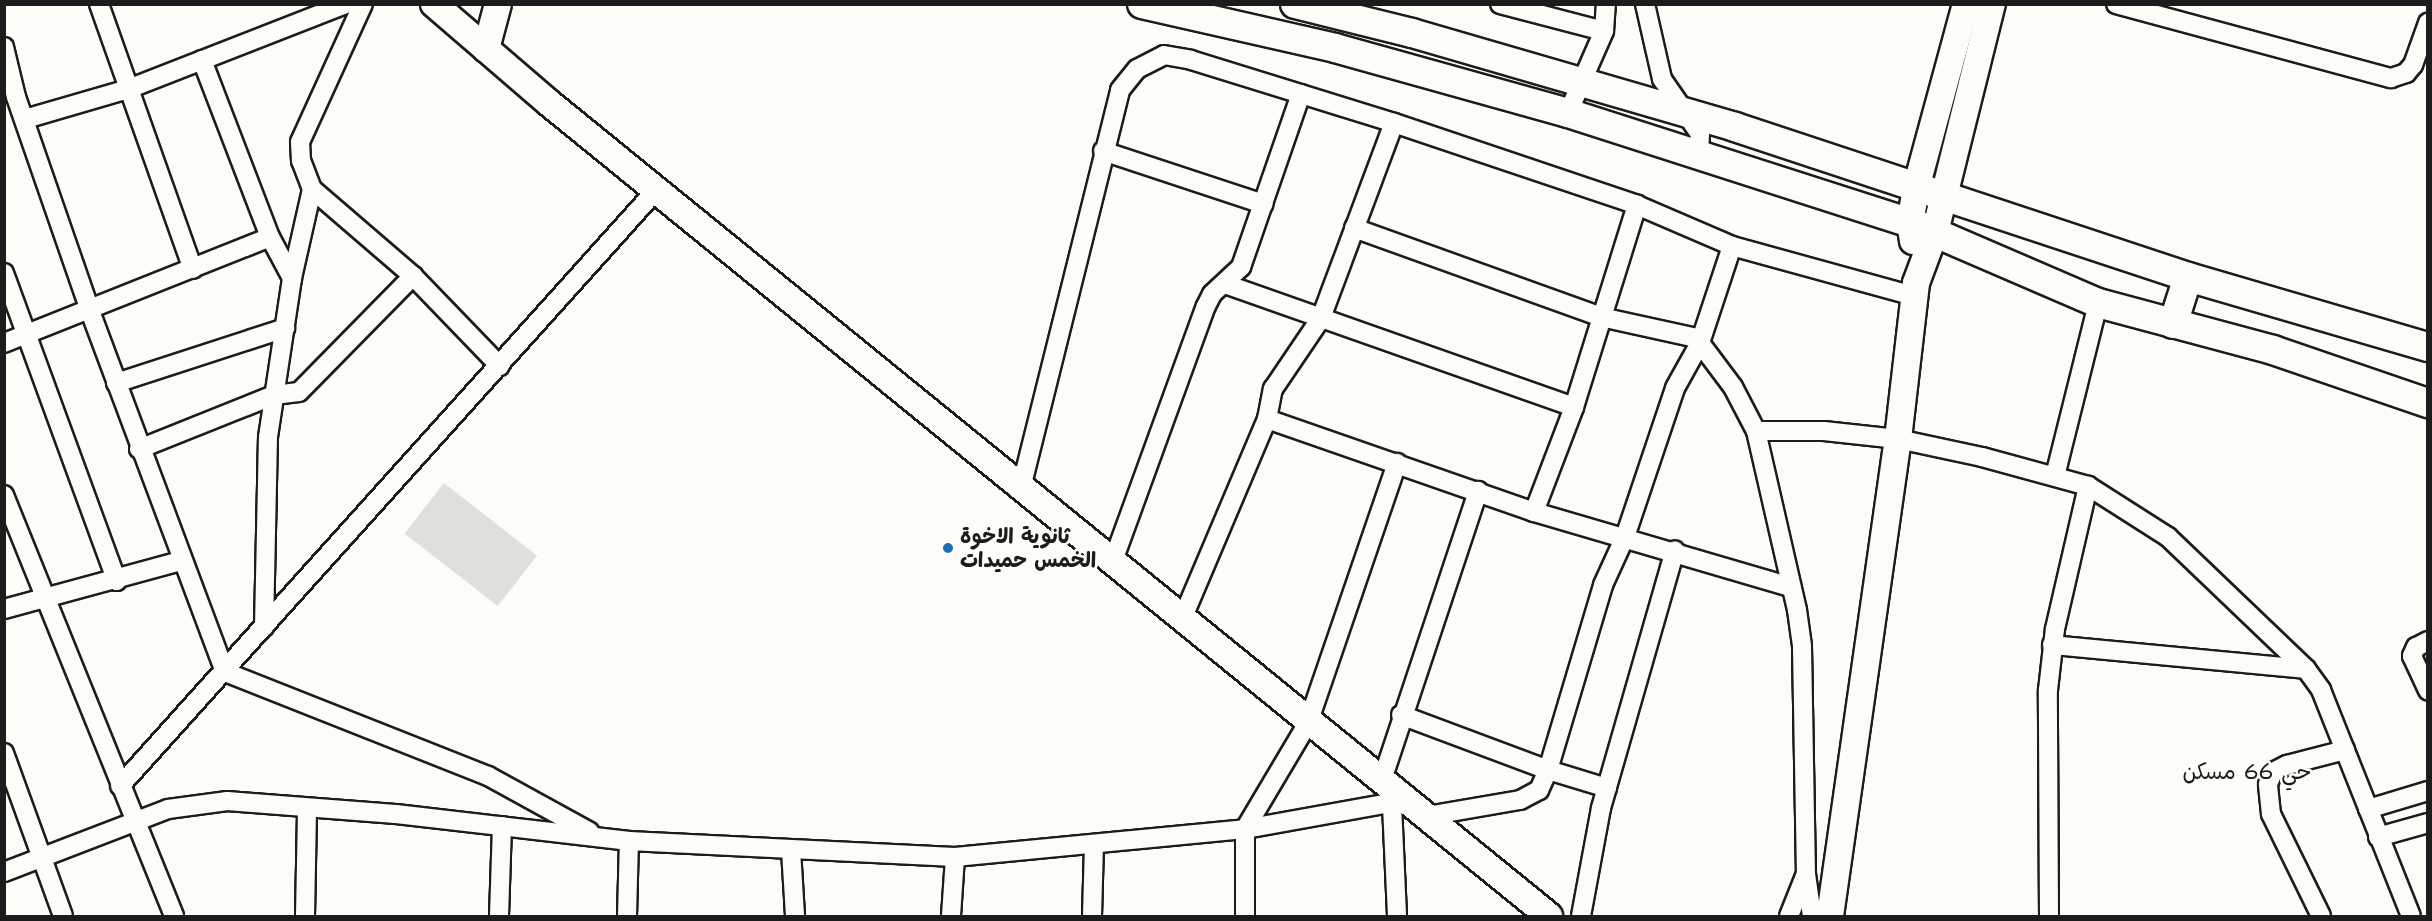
<!DOCTYPE html>
<meta charset="utf-8">
<style>
body{margin:0}
#map{position:relative;width:2432px;height:921px;overflow:hidden;background:#fdfcf7;font-family:"Shantell Sans","Playpen Sans Arabic",sans-serif}
div>[style]{position:absolute}
.green>*{inset:0;background:#e0dfdb;transform-origin:0 0}
.roads{filter:drop-shadow(2px 0 #1c1c1c) drop-shadow(-2px 0 #1c1c1c) drop-shadow(0 2px #1c1c1c) drop-shadow(0 -2px #1c1c1c)}
.minor>*{height:18px;margin:-9px;padding:0 9px;transform-origin:9px;border-radius:9px;background:#fdfcf7}
.secondary>*{height:26px;margin:-13px;padding:0 13px;transform-origin:13px;border-radius:13px;background:#fdfcf7}
.primary>*{height:28px;margin:-14px;padding:0 14px;transform-origin:14px;border-radius:14px;background:#fdfcf7}
.dots>*{width:16px;height:16px;translate:-50% -50%;box-sizing:border-box;border:3px solid #fdfcf7;border-radius:50%}
span{translate:-50% -50%;white-space:nowrap;text-align:center;line-height:1.15;-webkit-text-stroke:5px #fdfcf7;paint-order:stroke}
.poi-label{font-size:21px;color:#1c1c1c;font-weight:700}
.left{translate:0 -50%;text-align:left}
.neighbourhood-label{font-size:22px;color:#1c1c1c}
.frame{position:absolute;inset:0;border:6px solid #1c1c1c;pointer-events:none}
</style>
<div id="map">
<div class="green">
<i style="left:444px;top:483px;width:118px;height:64px;rotate:38deg"></i>
</div>
<div class="roads">
<div class="minor">
<i style="left:99px;top:4px;width:281px;rotate:70.5deg"></i>
<i style="left:1500px;top:4px;width:107px;rotate:14.6deg"></i>
<i style="left:1645px;top:4px;width:77px;rotate:77.2deg"></i>
<i style="left:1662px;top:79px;width:67px;rotate:55.4deg"></i>
<i style="left:1700px;top:134px;width:22px;rotate:93deg"></i>
<i style="left:2116px;top:4px;width:285px;rotate:15.1deg"></i>
<i style="left:2391px;top:78px;width:16px;rotate:-18deg"></i>
<i style="left:2406px;top:73px;width:11px;rotate:-49deg"></i>
<i style="left:2413px;top:65px;width:45px;rotate:-70.3deg"></i>
<i style="left:4px;top:47px;width:51px;rotate:76.5deg"></i>
<i style="left:16px;top:97px;width:226px;rotate:70.9deg"></i>
<i style="left:90px;top:311px;width:385px;rotate:69.5deg"></i>
<i style="left:225px;top:672px;width:283px;rotate:21.6deg"></i>
<i style="left:488px;top:776px;width:116px;rotate:28.8deg"></i>
<i style="left:202px;top:60px;width:190px;rotate:69deg"></i>
<i style="left:270px;top:237px;width:47px;rotate:61.8deg"></i>
<i style="left:1568px;top:113px;width:90px;rotate:-66.3deg"></i>
<i style="left:1604px;top:31px;width:27px;rotate:-86deg"></i>
<i style="left:25px;top:119px;width:107px;rotate:-16.2deg"></i>
<i style="left:128px;top:89px;width:234px;rotate:-21.3deg"></i>
<i style="left:1103px;top:151px;width:169px;rotate:18.3deg"></i>
<i style="left:312px;top:189px;width:133px;rotate:40.7deg"></i>
<i style="left:413px;top:276px;width:125px;rotate:46deg"></i>
<i style="left:1354px;top:228px;width:263px;rotate:19.8deg"></i>
<i style="left:1601px;top:317px;width:102px;rotate:12.4deg"></i>
<i style="left:1732px;top:246px;width:102px;rotate:108.3deg"></i>
<i style="left:1700px;top:343px;width:55px;rotate:53.1deg"></i>
<i style="left:1733px;top:387px;width:50px;rotate:62.4deg"></i>
<i style="left:1756px;top:431px;width:184px;rotate:77.1deg"></i>
<i style="left:1797px;top:610px;width:37px;rotate:82deg"></i>
<i style="left:1802px;top:647px;width:227px;rotate:89deg"></i>
<i style="left:1806px;top:874px;width:42px;rotate:81.9deg"></i>
<i style="left:4px;top:273px;width:328px;rotate:69.9deg"></i>
<i style="left:1225px;top:284px;width:370px;rotate:19.4deg"></i>
<i style="left:4px;top:343px;width:286px;rotate:-21.7deg"></i>
<i style="left:116px;top:383px;width:178px;rotate:-18deg"></i>
<i style="left:1267px;top:419px;width:283px;rotate:19.2deg"></i>
<i style="left:1534px;top:512px;width:268px;rotate:16.3deg"></i>
<i style="left:1756px;top:431px;width:68px"></i>
<i style="left:1824px;top:431px;width:74px;rotate:6.2deg"></i>
<i style="left:1898px;top:439px;width:86px;rotate:12.1deg"></i>
<i style="left:1982px;top:457px;width:110px;rotate:15.3deg"></i>
<i style="left:2088px;top:486px;width:95px;rotate:32.5deg"></i>
<i style="left:2168px;top:537px;width:191px;rotate:43.7deg"></i>
<i style="left:2306px;top:669px;width:26px;rotate:54deg"></i>
<i style="left:2321px;top:690px;width:243px;rotate:68.3deg"></i>
<i style="left:139px;top:449px;width:145px;rotate:-21.8deg"></i>
<i style="left:274px;top:395px;width:25px;rotate:-7deg"></i>
<i style="left:299px;top:392px;width:163px;rotate:-45.5deg"></i>
<i style="left:2055px;top:476px;width:178px;rotate:-76deg"></i>
<i style="left:1021px;top:488px;width:410px;rotate:-76deg"></i>
<i style="left:1120px;top:90px;width:27px;rotate:-51deg"></i>
<i style="left:1137px;top:69px;width:30px;rotate:-27deg"></i>
<i style="left:1164px;top:55px;width:27px;rotate:10deg"></i>
<i style="left:1191px;top:60px;width:213px;rotate:17.2deg"></i>
<i style="left:1394px;top:123px;width:256px;rotate:18.6deg"></i>
<i style="left:1637px;top:205px;width:103px;rotate:23.3deg"></i>
<i style="left:1732px;top:246px;width:189px;rotate:15.4deg"></i>
<i style="left:4px;top:495px;width:454px;rotate:68deg"></i>
<i style="left:1534px;top:512px;width:112px;rotate:-69.1deg"></i>
<i style="left:1574px;top:407px;width:212px;rotate:-72.7deg"></i>
<i style="left:1113px;top:561px;width:271px;rotate:-70deg"></i>
<i style="left:1206px;top:306px;width:13px;rotate:-63deg"></i>
<i style="left:1212px;top:294px;width:40px;rotate:-43deg"></i>
<i style="left:1241px;top:267px;width:183px;rotate:-70.9deg"></i>
<i style="left:4px;top:609px;width:183px;rotate:-15.2deg"></i>
<i style="left:1183px;top:617px;width:215px;rotate:-67deg"></i>
<i style="left:1267px;top:419px;width:31px;rotate:-79deg"></i>
<i style="left:1273px;top:389px;width:86px;rotate:-55.9deg"></i>
<i style="left:1321px;top:318px;width:208px;rotate:-69.5deg"></i>
<i style="left:264px;top:627px;width:190px;rotate:-88.8deg"></i>
<i style="left:268px;top:437px;width:161px;rotate:-81.4deg"></i>
<i style="left:292px;top:278px;width:91px;rotate:-77.3deg"></i>
<i style="left:312px;top:189px;width:30px;rotate:-111deg"></i>
<i style="left:301px;top:161px;width:19px;rotate:-93deg"></i>
<i style="left:300px;top:142px;width:152px;rotate:-65.5deg"></i>
<i style="left:2428px;top:641px;width:13px;rotate:153deg"></i>
<i style="left:2416px;top:647px;width:10px;rotate:114deg"></i>
<i style="left:2412px;top:656px;width:38px;rotate:65deg"></i>
<i style="left:2052px;top:645px;width:255px;rotate:5.4deg"></i>
<i style="left:1401px;top:715px;width:157px;rotate:20.5deg"></i>
<i style="left:1548px;top:770px;width:22px;rotate:114deg"></i>
<i style="left:1539px;top:790px;width:21px;rotate:152deg"></i>
<i style="left:1520px;top:800px;width:95px;rotate:170.3deg"></i>
<i style="left:4px;top:753px;width:173px;rotate:70.1deg"></i>
<i style="left:1381px;top:783px;width:308px;rotate:-71.6deg"></i>
<i style="left:120px;top:786px;width:804px;rotate:-48.02deg"></i>
<i style="left:1607px;top:788px;width:62px;rotate:-163deg"></i>
<i style="left:1548px;top:770px;width:193px;rotate:-73.4deg"></i>
<i style="left:1603px;top:585px;width:53px;rotate:-65.4deg"></i>
<i style="left:1625px;top:537px;width:157px;rotate:-71.4deg"></i>
<i style="left:1675px;top:388px;width:51px;rotate:-60.9deg"></i>
<i style="left:1392px;top:805px;width:111px;rotate:87.4deg"></i>
<i style="left:2368px;top:809px;width:63px;rotate:-16.7deg"></i>
<i style="left:2378px;top:837px;width:52px;rotate:-15.6deg"></i>
<i style="left:791px;top:850px;width:66px;rotate:86.5deg"></i>
<i style="left:4px;top:872px;width:176px;rotate:-21deg"></i>
<i style="left:168px;top:809px;width:60px;rotate:-7.7deg"></i>
<i style="left:227px;top:801px;width:169px;rotate:4.4deg"></i>
<i style="left:396px;top:814px;width:235px;rotate:6.6deg"></i>
<i style="left:629px;top:841px;width:326px;rotate:2.8deg"></i>
<i style="left:955px;top:857px;width:291px;rotate:-5.5deg"></i>
<i style="left:1245px;top:829px;width:164px;rotate:-10.2deg"></i>
<i style="left:305px;top:916px;width:106px;rotate:-88.9deg"></i>
<i style="left:499px;top:916px;width:90px;rotate:-88.1deg"></i>
<i style="left:627px;top:916px;width:75px;rotate:-88.5deg"></i>
<i style="left:951px;top:916px;width:59px;rotate:-86.1deg"></i>
<i style="left:1092px;top:916px;width:71px;rotate:-88.4deg"></i>
<i style="left:1245px;top:916px;width:87px;rotate:-90deg"></i>
<i style="left:1245px;top:829px;width:123px;rotate:-59.3deg"></i>
<i style="left:1308px;top:723px;width:275px;rotate:-71.1deg"></i>
<i style="left:1581px;top:916px;width:110px;rotate:-79.5deg"></i>
<i style="left:1601px;top:808px;width:268px;rotate:-74deg"></i>
<i style="left:1789px;top:916px;width:43px;rotate:-68.2deg"></i>
<i style="left:2049px;top:916px;width:226px;rotate:-90.3deg"></i>
<i style="left:2048px;top:690px;width:61px;rotate:-83.5deg"></i>
<i style="left:2055px;top:629px;width:147px;rotate:-77deg"></i>
<i style="left:2321px;top:916px;width:114px;rotate:-116.1deg"></i>
<i style="left:2271px;top:814px;width:30px;rotate:-96deg"></i>
<i style="left:2268px;top:784px;width:13px;rotate:-67deg"></i>
<i style="left:2273px;top:772px;width:16px;rotate:-27deg"></i>
<i style="left:2287px;top:765px;width:60px;rotate:-14.5deg"></i>
</div>
<div class="secondary">
<i style="left:434px;top:4px;width:152px;rotate:40.7deg"></i>
<i style="left:549px;top:103px;width:1289px;rotate:39.11deg"></i>
<i style="left:486px;top:49px;width:47px;rotate:-75.1deg"></i>
<i style="left:1913px;top:241px;width:18px;rotate:-99deg"></i>
<i style="left:1910px;top:223px;width:36px;rotate:-80deg"></i>
<i style="left:1916px;top:188px;width:191px;rotate:-74.8deg"></i>
<i style="left:1830px;top:916px;width:482px;rotate:-81.9deg"></i>
<i style="left:1898px;top:439px;width:157px;rotate:-83.4deg"></i>
<i style="left:1916px;top:283px;width:54px;rotate:-69.6deg"></i>
<i style="left:1935px;top:232px;width:235px;rotate:-76deg"></i>
</div>
<div class="primary">
<i style="left:1142px;top:4px;width:198px;rotate:12.8deg"></i>
<i style="left:1335px;top:48px;width:242px;rotate:15.6deg"></i>
<i style="left:1568px;top:113px;width:369px;rotate:17.8deg"></i>
<i style="left:1919px;top:226px;width:195px;rotate:23.3deg"></i>
<i style="left:2098px;top:303px;width:181px;rotate:15deg"></i>
<i style="left:2273px;top:350px;width:164px;rotate:18.9deg"></i>
<i style="left:1295px;top:4px;width:121px;rotate:13.9deg"></i>
<i style="left:1412px;top:33px;width:336px;rotate:16.2deg"></i>
<i style="left:1735px;top:127px;width:477px;rotate:18.3deg"></i>
<i style="left:2188px;top:277px;width:250px;rotate:16.3deg"></i>
<i style="left:2173px;top:324px;width:49px;rotate:-72.3deg"></i>
</div>
</div>
<div class="dots">
<i style="left:948px;top:548px;background:#1f6fb2"></i>
</div>
<div class="poi-label">
<span class="left" style="left:960px;top:548px">ثانوية الاخوة<br>الخمس حميدات</span>
</div>
<div class="neighbourhood-label">
<span style="left:2247px;top:772px">حي 66 مسكن</span>
</div>
<div class="frame"></div>
</div>
